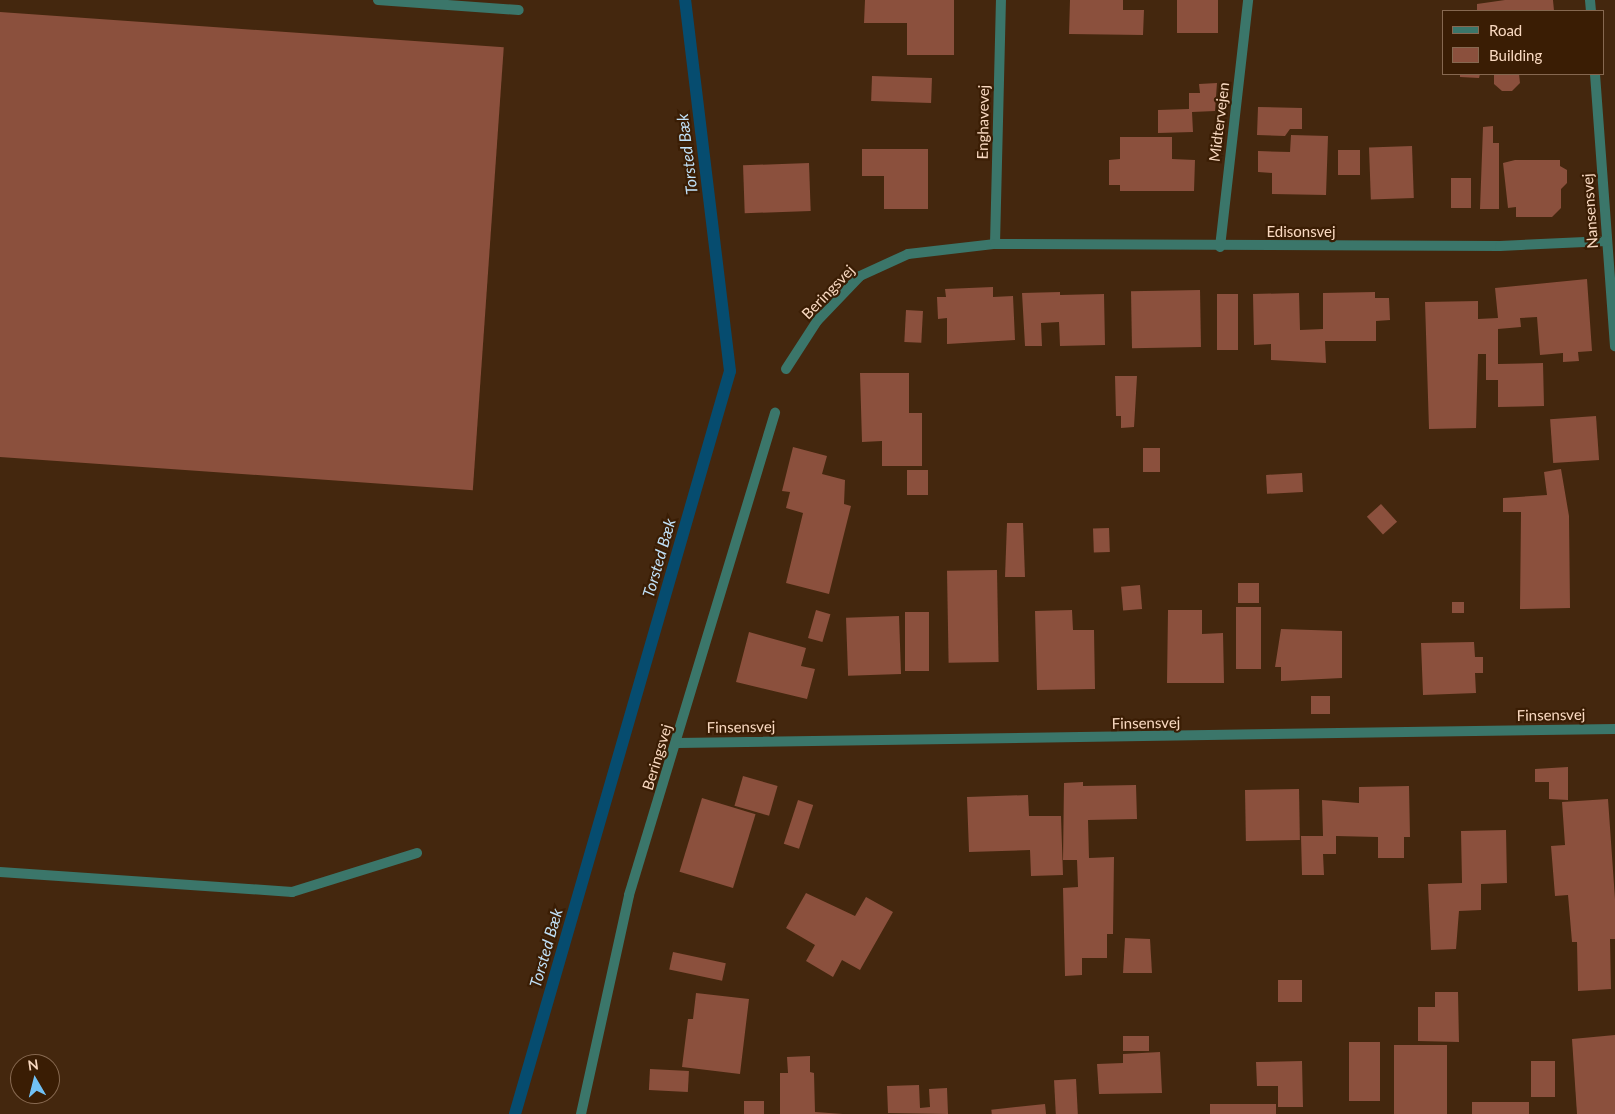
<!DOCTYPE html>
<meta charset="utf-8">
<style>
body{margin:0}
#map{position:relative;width:1615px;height:1114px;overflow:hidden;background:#44270e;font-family:Lato,sans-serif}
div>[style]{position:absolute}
.stream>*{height:12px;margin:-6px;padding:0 6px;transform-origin:6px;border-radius:6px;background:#064c6f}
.building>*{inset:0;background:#8b503d;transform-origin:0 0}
.lane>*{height:10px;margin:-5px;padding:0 5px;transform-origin:5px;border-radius:5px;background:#3b766a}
.street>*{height:10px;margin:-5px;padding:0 5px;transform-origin:5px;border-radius:5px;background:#3b766a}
span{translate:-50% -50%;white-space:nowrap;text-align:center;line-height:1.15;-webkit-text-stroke:4.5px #3a1d04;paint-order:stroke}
.street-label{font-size:15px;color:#f9d9c1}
.water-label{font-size:16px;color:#c1e1f8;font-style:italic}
.legend{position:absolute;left:1442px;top:10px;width:162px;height:65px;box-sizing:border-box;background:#3a1d04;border:1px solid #866850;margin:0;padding:6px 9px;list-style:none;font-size:15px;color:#f9d9c1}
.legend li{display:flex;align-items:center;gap:10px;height:25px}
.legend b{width:25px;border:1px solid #866850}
.north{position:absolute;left:10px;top:1054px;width:50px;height:50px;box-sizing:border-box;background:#3a1d04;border:1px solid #866850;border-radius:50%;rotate:352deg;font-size:14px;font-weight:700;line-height:20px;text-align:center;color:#f9d9c1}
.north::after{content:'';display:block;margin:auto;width:18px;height:22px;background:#71c1f5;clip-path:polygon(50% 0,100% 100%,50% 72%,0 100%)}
</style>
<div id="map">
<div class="stream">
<i style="left:515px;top:1114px;width:773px;rotate:-73.86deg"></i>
<i style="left:730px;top:371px;width:374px;rotate:-96.9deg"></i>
</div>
<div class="building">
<i style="clip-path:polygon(865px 0,954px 0,954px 55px,907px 55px,907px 23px,864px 23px)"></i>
<i style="clip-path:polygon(1070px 0,1123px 0,1123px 10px,1144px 10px,1143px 35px,1069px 34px)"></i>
<i style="left:1177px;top:0;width:41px;height:33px"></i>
<i style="clip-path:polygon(1505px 0,1553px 0,1554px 11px,1477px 11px,1477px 4px)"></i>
<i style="left:0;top:12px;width:505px;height:444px;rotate:4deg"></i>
<i style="clip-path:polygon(1460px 74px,1480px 74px,1479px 78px,1460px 77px)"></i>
<i style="clip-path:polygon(1494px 74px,1519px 74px,1520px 83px,1512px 91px,1502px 91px,1494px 84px)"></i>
<i style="left:872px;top:76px;width:60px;height:25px;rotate:2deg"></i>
<i style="clip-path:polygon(1217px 83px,1215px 111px,1192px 112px,1193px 132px,1158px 133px,1158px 110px,1189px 109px,1189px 93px,1200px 93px,1199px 84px)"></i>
<i style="clip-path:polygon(1258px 107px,1302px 108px,1302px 129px,1290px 129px,1285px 136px,1257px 135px)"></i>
<i style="clip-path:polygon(1493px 126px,1493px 143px,1499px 143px,1499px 209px,1480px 209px,1483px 127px)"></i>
<i style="clip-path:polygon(1291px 135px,1328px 136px,1326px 195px,1272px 194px,1272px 173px,1258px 172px,1258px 151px,1290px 152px)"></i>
<i style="clip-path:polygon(1120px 137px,1172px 137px,1172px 159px,1195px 160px,1194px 191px,1120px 191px,1120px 185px,1109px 185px,1109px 160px,1120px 159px)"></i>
<i style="left:1412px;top:146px;width:52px;height:43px;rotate:88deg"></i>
<i style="clip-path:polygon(862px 149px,928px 149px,928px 209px,884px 209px,884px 176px,862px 176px)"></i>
<i style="left:1338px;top:150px;width:22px;height:25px"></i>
<i style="clip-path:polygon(1515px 160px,1560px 160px,1560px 166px,1567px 170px,1567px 183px,1561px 189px,1561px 208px,1552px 217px,1516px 217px,1516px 207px,1508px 208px,1503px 163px)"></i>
<i style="left:809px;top:163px;width:48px;height:66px;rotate:88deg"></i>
<i style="left:1451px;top:178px;width:20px;height:30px"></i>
<i style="clip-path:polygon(1587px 279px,1592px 351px,1578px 352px,1579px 361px,1563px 362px,1563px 353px,1540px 355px,1537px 317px,1520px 318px,1521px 327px,1498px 329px,1498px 364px,1543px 363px,1544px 406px,1498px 407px,1498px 380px,1486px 380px,1486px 354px,1478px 354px,1476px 428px,1429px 429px,1425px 302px,1478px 301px,1478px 319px,1498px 318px,1495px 288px)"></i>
<i style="clip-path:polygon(993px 287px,993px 297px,1013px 296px,1015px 340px,947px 344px,947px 318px,938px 319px,937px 297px,946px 297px,945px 289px)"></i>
<i style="left:1200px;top:290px;width:57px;height:69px;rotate:89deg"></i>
<i style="clip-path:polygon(1060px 292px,1060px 295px,1104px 294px,1105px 345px,1060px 346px,1059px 322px,1041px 323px,1042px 346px,1025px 346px,1022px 293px)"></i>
<i style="clip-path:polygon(1375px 292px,1375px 298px,1389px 298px,1390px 320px,1376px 321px,1376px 341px,1325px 341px,1326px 363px,1271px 360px,1271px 344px,1254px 345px,1253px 294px,1299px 293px,1300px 330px,1323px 329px,1323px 293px)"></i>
<i style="left:1217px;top:294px;width:21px;height:56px"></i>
<i style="left:906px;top:310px;width:17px;height:32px;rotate:3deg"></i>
<i style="clip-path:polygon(860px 373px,909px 373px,909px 413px,922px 413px,922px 466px,882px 466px,882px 441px,862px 442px)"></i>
<i style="clip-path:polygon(1115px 376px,1137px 376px,1134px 427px,1121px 428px,1121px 416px,1116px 416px)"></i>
<i style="left:1596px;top:416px;width:44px;height:46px;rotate:86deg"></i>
<i style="clip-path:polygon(793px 447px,827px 456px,822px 474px,845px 480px,844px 504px,851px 506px,829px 594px,786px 583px,803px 513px,786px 508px,790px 492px,782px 491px)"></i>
<i style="left:1160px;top:448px;width:24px;height:17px;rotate:90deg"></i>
<i style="clip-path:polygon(1561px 469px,1569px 516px,1570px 608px,1520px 609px,1521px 512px,1503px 512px,1503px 498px,1547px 495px,1544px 472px)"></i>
<i style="left:907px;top:470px;width:21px;height:25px"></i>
<i style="left:1302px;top:473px;width:19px;height:36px;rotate:87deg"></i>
<i style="left:1381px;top:504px;width:24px;height:19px;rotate:48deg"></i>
<i style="clip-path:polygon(1007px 523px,1023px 523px,1025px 577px,1005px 577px)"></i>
<i style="left:1109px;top:528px;width:24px;height:16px;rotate:88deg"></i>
<i style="left:997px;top:570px;width:92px;height:50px;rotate:89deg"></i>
<i style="left:1238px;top:583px;width:21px;height:20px"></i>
<i style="left:1140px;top:585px;width:24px;height:19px;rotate:85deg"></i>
<i style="left:1464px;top:602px;width:11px;height:12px;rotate:90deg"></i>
<i style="left:1236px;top:607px;width:25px;height:62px"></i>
<i style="left:816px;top:610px;width:15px;height:29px;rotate:16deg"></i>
<i style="clip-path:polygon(1072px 610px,1073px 630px,1094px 630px,1095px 689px,1037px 690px,1035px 611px)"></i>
<i style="clip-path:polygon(1168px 610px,1202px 610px,1202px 634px,1223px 633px,1224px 683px,1167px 683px)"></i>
<i style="left:905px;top:612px;width:24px;height:59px"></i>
<i style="left:899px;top:616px;width:58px;height:53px;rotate:88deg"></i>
<i style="clip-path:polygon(1281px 629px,1342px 631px,1342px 678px,1281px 681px,1281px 667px,1275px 667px)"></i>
<i style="clip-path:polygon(749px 632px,806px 648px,801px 666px,815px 669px,807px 699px,736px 682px)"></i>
<i style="clip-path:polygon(1474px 642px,1475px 657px,1483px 657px,1483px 673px,1475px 673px,1476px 693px,1423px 695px,1421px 643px)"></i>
<i style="left:1311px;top:696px;width:19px;height:18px"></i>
<i style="clip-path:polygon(1568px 767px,1568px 800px,1549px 799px,1549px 782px,1535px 782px,1535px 769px)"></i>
<i style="left:743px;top:776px;width:36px;height:31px;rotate:16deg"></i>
<i style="clip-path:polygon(1083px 782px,1083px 786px,1136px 785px,1137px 819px,1088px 820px,1089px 858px,1114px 857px,1113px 934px,1107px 934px,1107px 958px,1082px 958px,1082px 975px,1065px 976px,1063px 888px,1078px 887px,1077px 860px,1063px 860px,1064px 783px)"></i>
<i style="clip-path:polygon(1409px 786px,1410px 837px,1404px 837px,1404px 858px,1378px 858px,1378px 837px,1336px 836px,1336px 854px,1323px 854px,1324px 875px,1302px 875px,1301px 836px,1323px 836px,1322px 800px,1359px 803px,1359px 787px)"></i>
<i style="left:1299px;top:789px;width:51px;height:54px;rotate:89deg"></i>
<i style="clip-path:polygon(1028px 795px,1029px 816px,1061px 816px,1063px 875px,1031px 876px,1030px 850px,969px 852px,967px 797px)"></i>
<i style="left:702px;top:798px;width:56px;height:77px;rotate:17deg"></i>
<i style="clip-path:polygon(1608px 799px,1615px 899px,1615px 939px,1610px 939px,1611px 989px,1578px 991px,1577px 942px,1572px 942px,1568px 895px,1555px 896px,1551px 846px,1565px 845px,1562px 802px)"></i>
<i style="left:798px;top:800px;width:16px;height:46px;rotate:18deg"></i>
<i style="clip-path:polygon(1506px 830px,1507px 883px,1481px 884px,1481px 910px,1459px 911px,1456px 949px,1431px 950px,1428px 884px,1462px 883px,1461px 831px)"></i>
<i style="clip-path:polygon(806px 893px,855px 916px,866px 897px,893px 912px,860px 970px,842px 960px,833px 977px,806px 961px,815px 945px,786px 928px)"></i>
<i style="clip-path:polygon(1125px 938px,1150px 939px,1152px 973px,1123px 973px)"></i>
<i style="left:673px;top:952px;width:54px;height:18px;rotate:12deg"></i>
<i style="left:1278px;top:980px;width:24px;height:22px"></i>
<i style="clip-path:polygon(1435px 992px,1458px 992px,1459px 1042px,1418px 1041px,1418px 1007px,1435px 1007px)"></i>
<i style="clip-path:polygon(696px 993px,749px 999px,740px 1074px,682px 1067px,688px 1019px,693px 1019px)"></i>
<i style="clip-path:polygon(1615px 1035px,1615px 1114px,1577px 1114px,1572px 1039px)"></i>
<i style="left:1149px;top:1036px;width:15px;height:26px;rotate:90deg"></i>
<i style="left:1349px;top:1042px;width:31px;height:59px"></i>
<i style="left:1394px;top:1045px;width:53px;height:69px"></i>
<i style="clip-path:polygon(1160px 1052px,1162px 1093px,1099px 1094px,1097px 1064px,1123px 1063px,1123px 1054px)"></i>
<i style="clip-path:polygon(810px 1056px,810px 1072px,814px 1073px,815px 1112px,843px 1114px,780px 1114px,780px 1073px,788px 1073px,787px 1057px)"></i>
<i style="clip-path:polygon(1302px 1061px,1303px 1107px,1278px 1107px,1278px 1086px,1257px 1086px,1256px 1062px)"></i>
<i style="left:1555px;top:1061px;width:36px;height:24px;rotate:90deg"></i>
<i style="left:650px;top:1069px;width:39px;height:21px;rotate:3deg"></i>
<i style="left:1076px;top:1079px;width:35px;height:22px;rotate:87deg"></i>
<i style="clip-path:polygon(919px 1085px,920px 1108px,930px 1107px,929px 1089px,947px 1088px,948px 1114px,888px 1113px,887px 1086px)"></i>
<i style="left:744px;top:1101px;width:20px;height:13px"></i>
<i style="left:1529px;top:1102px;width:12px;height:57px;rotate:90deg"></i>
<i style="left:1045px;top:1104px;width:10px;height:54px;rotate:84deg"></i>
<i style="left:1276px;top:1104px;width:10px;height:66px;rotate:90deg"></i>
</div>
<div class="lane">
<i style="left:378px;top:0;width:141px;rotate:4.1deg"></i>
<i style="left:0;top:872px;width:293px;rotate:3.9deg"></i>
<i style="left:292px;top:892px;width:131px;rotate:-17.3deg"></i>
</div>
<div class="street">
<i style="left:1590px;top:0;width:11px;rotate:85deg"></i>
<i style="left:1595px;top:74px;width:273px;rotate:85.8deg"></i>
<i style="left:995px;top:244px;width:244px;rotate:-88.6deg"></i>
<i style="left:1220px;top:247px;width:249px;rotate:-83.5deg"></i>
<i style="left:786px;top:369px;width:57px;rotate:-57.1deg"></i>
<i style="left:817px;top:321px;width:62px;rotate:-46.3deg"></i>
<i style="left:860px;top:276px;width:53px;rotate:-24.6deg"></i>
<i style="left:908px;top:254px;width:88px;rotate:-6.6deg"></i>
<i style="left:995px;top:244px;width:505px;rotate:0.23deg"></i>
<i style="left:1500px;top:246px;width:107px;rotate:-2.7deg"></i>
<i style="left:677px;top:743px;width:938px;rotate:-0.86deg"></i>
<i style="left:581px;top:1114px;width:224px;rotate:-77.6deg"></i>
<i style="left:629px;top:895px;width:504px;rotate:-73.15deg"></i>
</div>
<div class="street-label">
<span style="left:983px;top:122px;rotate:-89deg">Enghavevej</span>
<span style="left:1219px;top:122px;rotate:-83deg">Midtervejen</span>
<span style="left:1590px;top:211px;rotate:-94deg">Nansensvej</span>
<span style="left:1301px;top:232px">Edisonsvej</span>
<span style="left:828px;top:292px;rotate:-46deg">Beringsvej</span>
<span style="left:1551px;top:715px;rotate:-1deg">Finsensvej</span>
<span style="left:1146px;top:723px;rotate:-1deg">Finsensvej</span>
<span style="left:741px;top:727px;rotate:-1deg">Finsensvej</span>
<span style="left:657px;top:757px;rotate:-73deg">Beringsvej</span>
</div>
<div class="water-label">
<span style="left:687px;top:154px;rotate:-97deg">Torsted Bæk</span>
<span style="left:659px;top:558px;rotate:-74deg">Torsted Bæk</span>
<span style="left:546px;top:948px;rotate:-74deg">Torsted Bæk</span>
</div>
<ul class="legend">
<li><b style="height:6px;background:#3b766a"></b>Road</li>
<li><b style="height:14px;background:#8b503d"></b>Building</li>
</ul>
<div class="north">N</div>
</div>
